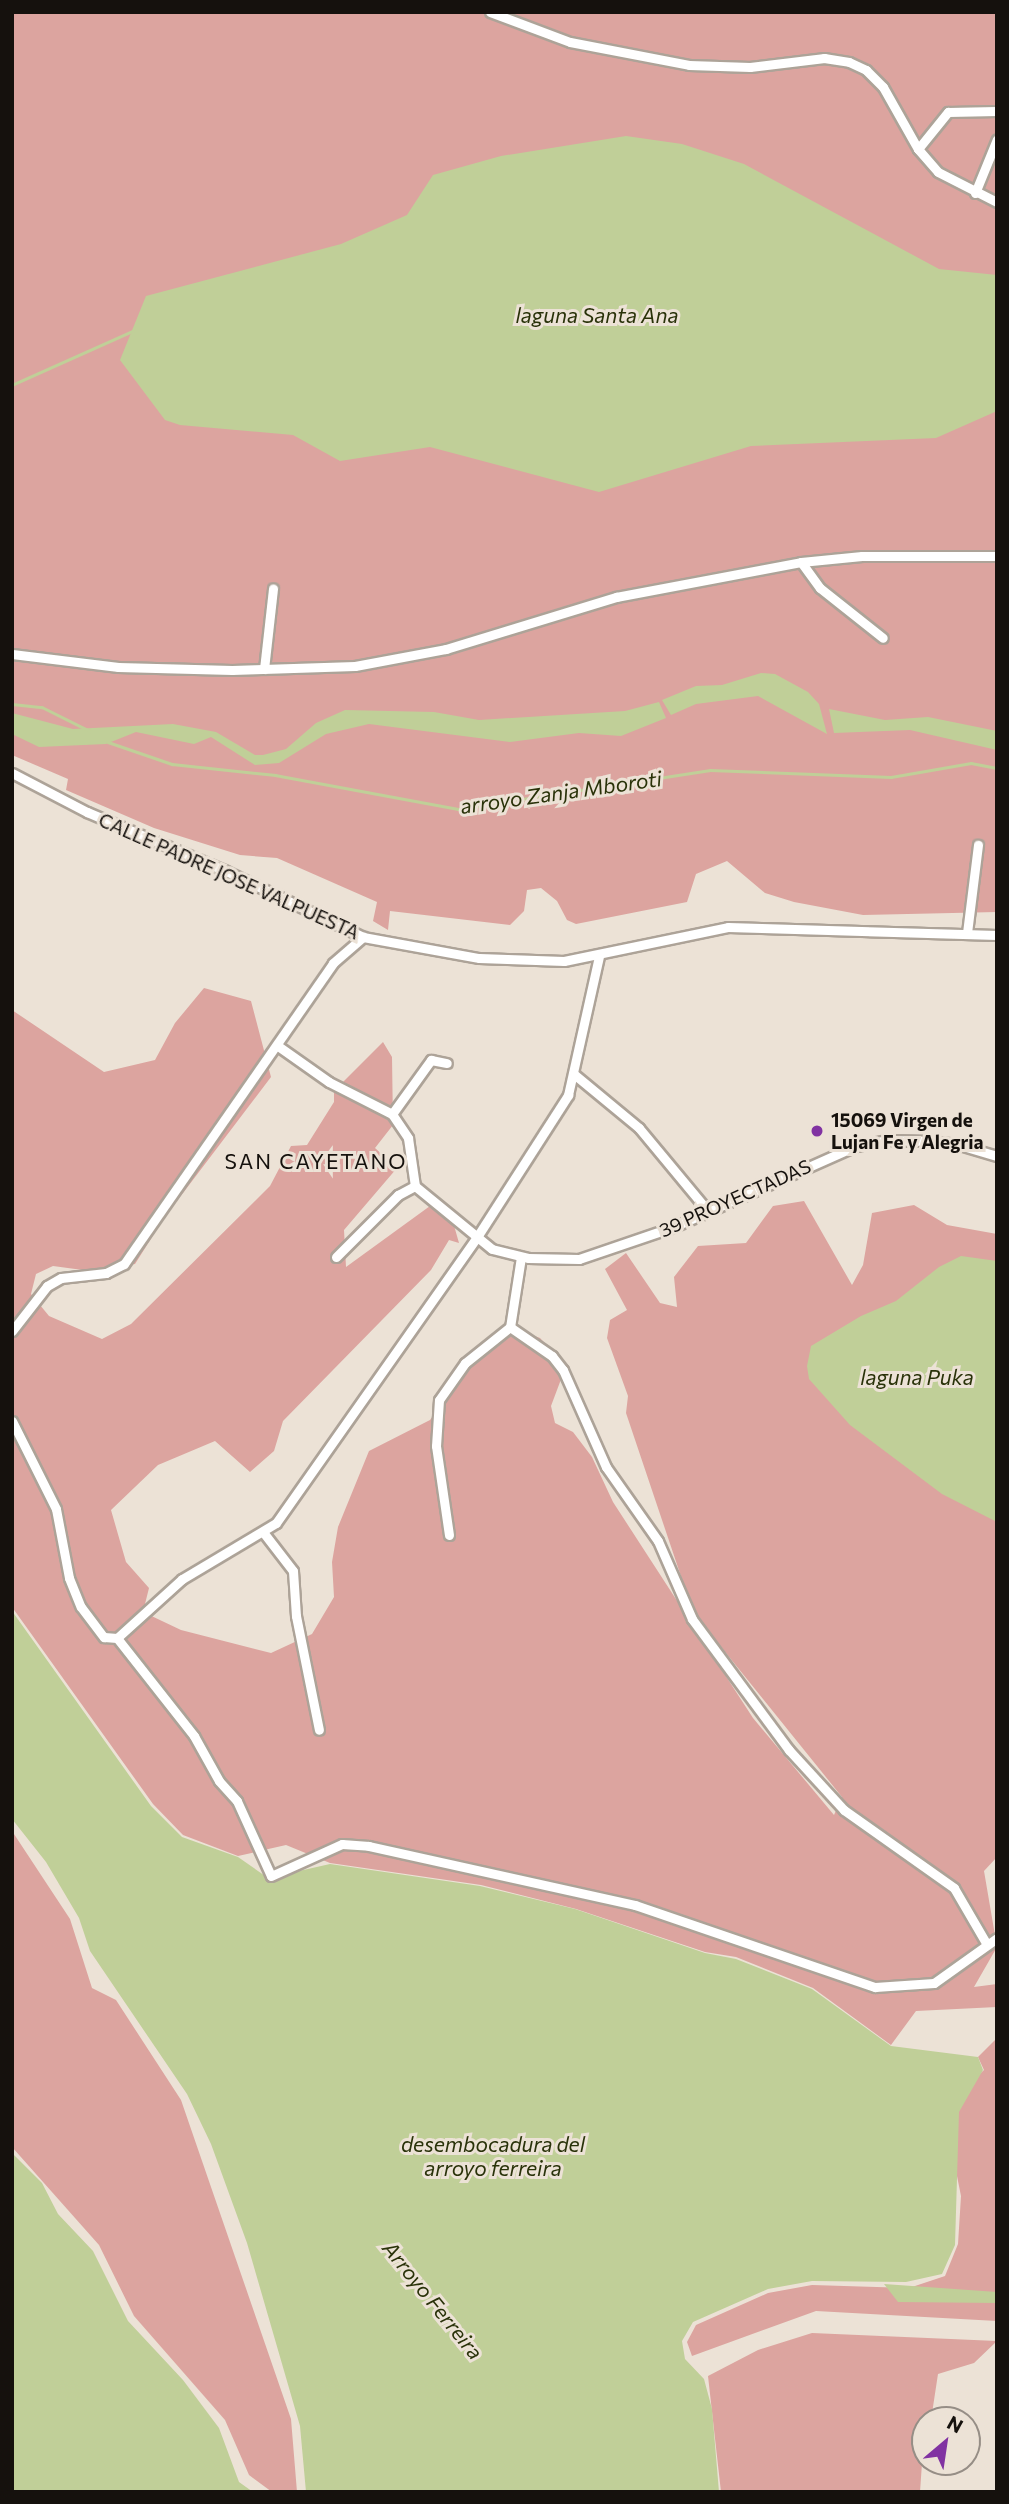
<!DOCTYPE html>
<style>
body{margin:0}
#map{position:relative;width:1009px;height:2504px;overflow:hidden;background:#ece2d6;font-family:Commissioner,sans-serif}
div>[style]{position:absolute}
.green>*{inset:0;background:#dca49f}
.water>*{inset:0;background:#c0cf98}
.stream>*{height:2.5px;margin:-1.25px;padding:0 1.25px;transform-origin:1.25px;border-radius:1.25px;background:#c0cf98}
.roads{filter:drop-shadow(2px 0 #ada398) drop-shadow(-2px 0 #ada398) drop-shadow(0 2px #ada398) drop-shadow(0 -2px #ada398)}
.street>*{height:9px;margin:-4.5px;padding:0 4.5px;transform-origin:4.5px;border-radius:4.5px;background:#fff}
.dots>*{width:19px;height:19px;translate:-50% -50%;box-sizing:border-box;border:4px solid #ece2d6;border-radius:50%}
span{translate:-50% -50%;white-space:nowrap;text-align:center;line-height:1.15;-webkit-text-stroke:6px #ece2d6;paint-order:stroke}
.street-label{font-size:19px;color:#15110d}
.poi-label{font-size:19px;color:#15110d;font-weight:700}
.left{translate:0 -50%;text-align:left}
.water-label{font-size:21px;color:#293209;font-style:italic}
.neighbourhood-label{font-size:21px;color:#15110d;letter-spacing:2px}
.frame{position:absolute;inset:0;border:14px solid #15110d;pointer-events:none}
.north{position:absolute;left:911px;top:2406px;width:70px;height:70px;box-sizing:border-box;background:#ece2d6;border:2px solid #968e86;border-radius:50%;rotate:29deg;font-size:19px;font-weight:700;line-height:28px;text-align:center;color:#15110d}
.north::after{content:'';display:block;margin:auto;width:24px;height:32px;background:#8132a2;clip-path:polygon(50% 0,100% 100%,50% 72%,0 100%)}
</style>
<div id="map">
<div class="green">
<i style="clip-path:polygon(12px 12px,997px 12px,997px 912px,863px 915px,794px 902px,765px 893px,727px 861px,696px 874px,687px 902px,576px 924px,567px 920px,557px 901px,541px 888px,527px 890px,524px 911px,510px 925px,390px 911px,388px 930px,373px 921px,377px 902px,277px 858px,240px 855px,154px 828px,66px 790px,68px 779px,12px 755px)"></i>
<i style="clip-path:polygon(204px 988px,251px 1001px,271px 1077px,164px 1218px,135px 1264px,90px 1271px,53px 1266px,36px 1274px,31px 1294px,49px 1316px,102px 1339px,131px 1324px,270px 1186px,291px 1146px,307px 1145px,334px 1102px,334px 1091px,383px 1042px,392px 1057px,393px 1125px,375px 1148px,397px 1168px,344px 1230px,346px 1267px,430px 1206px,453px 1222px,459px 1243px,449px 1240px,431px 1270px,283px 1421px,274px 1451px,250px 1472px,215px 1441px,158px 1465px,111px 1510px,126px 1562px,149px 1588px,143px 1612px,181px 1630px,271px 1653px,312px 1634px,334px 1597px,332px 1562px,338px 1527px,369px 1451px,430px 1420px,492px 1336px,516px 1329px,540px 1338px,566px 1366px,551px 1406px,555px 1423px,573px 1432px,592px 1457px,613px 1502px,753px 1718px,834px 1815px,842px 1797px,693px 1612px,626px 1413px,628px 1396px,607px 1338px,610px 1320px,627px 1310px,605px 1269px,626px 1253px,660px 1303px,677px 1307px,674px 1277px,698px 1246px,746px 1243px,773px 1206px,804px 1201px,852px 1285px,863px 1265px,872px 1213px,914px 1205px,947px 1225px,997px 1234px,997px 1857px,984px 1871px,997px 1947px,974px 1987px,997px 1984px,997px 2007px,916px 2011px,891px 2045px,813px 1988px,736px 1957px,705px 1952px,576px 1909px,481px 1885px,330px 1863px,286px 1845px,238px 1856px,183px 1835px,153px 1804px,12px 1607px,12px 1010px,104px 1072px,155px 1060px,175px 1023px)"></i>
<i style="clip-path:polygon(12px 1831px,70px 1919px,92px 1988px,116px 2000px,181px 2100px,291px 2419px,297px 2492px,272px 2492px,249px 2475px,225px 2420px,134px 2316px,99px 2245px,12px 2147px)"></i>
<i style="clip-path:polygon(997px 2038px,997px 2321px,816px 2311px,692px 2356px,687px 2342px,696px 2325px,768px 2293px,812px 2285px,909px 2288px,945px 2276px,958px 2244px,961px 2196px,951px 2146px,952px 2114px,968px 2085px,984px 2070px,978px 2057px)"></i>
<i style="clip-path:polygon(812px 2333px,997px 2341px,974px 2363px,938px 2374px,931px 2420px,925px 2420px,920px 2492px,721px 2492px,708px 2376px,758px 2350px)"></i>
</div>
<div class="water">
<i style="clip-path:polygon(626px 136px,682px 144px,744px 164px,939px 269px,997px 275px,997px 411px,936px 438px,751px 446px,599px 492px,430px 447px,340px 461px,293px 435px,180px 425px,165px 420px,120px 360px,146px 296px,341px 244px,407px 215px,433px 175px,501px 156px)"></i>
<i style="clip-path:polygon(761px 673px,775px 674px,808px 692px,819px 704px,827px 734px,758px 696px,696px 704px,671px 715px,662px 700px,696px 686px,722px 685px)"></i>
<i style="clip-path:polygon(659px 702px,666px 718px,621px 736px,579px 733px,510px 742px,369px 724px,326px 734px,279px 763px,255px 765px,211px 737px,194px 744px,136px 732px,106px 744px,39px 747px,12px 734px,12px 713px,73px 729px,173px 724px,216px 732px,255px 755px,263px 755px,286px 749px,316px 723px,345px 710px,434px 712px,479px 720px,625px 711px)"></i>
<i style="clip-path:polygon(829px 709px,885px 720px,928px 717px,997px 731px,997px 750px,910px 730px,834px 733px)"></i>
<i style="clip-path:polygon(961px 1256px,997px 1261px,997px 1522px,942px 1494px,850px 1425px,809px 1379px,807px 1366px,811px 1346px,861px 1316px,896px 1301px,939px 1267px)"></i>
<i style="clip-path:polygon(12px 1611px,151px 1806px,182px 1837px,238px 1857px,268px 1878px,330px 1864px,480px 1886px,575px 1909px,705px 1953px,736px 1959px,812px 1989px,891px 2046px,978px 2057px,983px 2070px,959px 2112px,955px 2245px,942px 2274px,906px 2282px,812px 2281px,768px 2289px,693px 2322px,682px 2341px,685px 2359px,704px 2379px,712px 2409px,719px 2492px,306px 2492px,300px 2426px,247px 2243px,211px 2144px,187px 2094px,90px 1951px,79px 1918px,46px 1862px,12px 1819px)"></i>
<i style="clip-path:polygon(12px 2153px,42px 2183px,58px 2214px,93px 2251px,128px 2321px,183px 2380px,219px 2428px,239px 2482px,253px 2492px,12px 2492px)"></i>
<i style="clip-path:polygon(884px 2284px,997px 2292px,997px 2303px,898px 2302px)"></i>
</div>
<div class="stream">
<i style="left:12px;top:385px;width:133px;rotate:-24.1deg"></i>
<i style="left:12px;top:704px;width:30px;rotate:6deg"></i>
<i style="left:42px;top:707px;width:54px;rotate:26.6deg"></i>
<i style="left:108px;top:742px;width:68px;rotate:19deg"></i>
<i style="left:172px;top:764px;width:104px;rotate:6.1deg"></i>
<i style="left:275px;top:775px;width:186px;rotate:10.5deg"></i>
<i style="left:458px;top:809px;width:255px;rotate:-8.8deg"></i>
<i style="left:710px;top:770px;width:181px;rotate:2.2deg"></i>
<i style="left:891px;top:777px;width:81px;rotate:-9.9deg"></i>
<i style="left:971px;top:763px;width:26px;rotate:11deg"></i>
</div>
<div class="roads">
<div class="street">
<i style="left:490px;top:12px;width:85px;rotate:20.6deg"></i>
<i style="left:570px;top:42px;width:121px;rotate:10.9deg"></i>
<i style="left:689px;top:65px;width:61px;rotate:1.9deg"></i>
<i style="left:750px;top:67px;width:75px;rotate:-6.9deg"></i>
<i style="left:824px;top:58px;width:25px;rotate:9deg"></i>
<i style="left:849px;top:62px;width:19px;rotate:25deg"></i>
<i style="left:866px;top:70px;width:24px;rotate:45deg"></i>
<i style="left:883px;top:87px;width:71px;rotate:60.6deg"></i>
<i style="left:918px;top:149px;width:30px;rotate:49deg"></i>
<i style="left:938px;top:172px;width:66px;rotate:27deg"></i>
<i style="left:918px;top:149px;width:48px;rotate:-51deg"></i>
<i style="left:948px;top:112px;width:49px;rotate:-1.2deg"></i>
<i style="left:975px;top:193px;width:58px;rotate:-67.8deg"></i>
<i style="left:801px;top:562px;width:32px;rotate:54deg"></i>
<i style="left:820px;top:588px;width:80px;rotate:38.4deg"></i>
<i style="left:12px;top:654px;width:107px;rotate:7deg"></i>
<i style="left:118px;top:667px;width:114px;rotate:1.5deg"></i>
<i style="left:232px;top:670px;width:123px;rotate:-1.9deg"></i>
<i style="left:355px;top:666px;width:93px;rotate:-10.6deg"></i>
<i style="left:446px;top:649px;width:178px;rotate:-17deg"></i>
<i style="left:616px;top:597px;width:188px;rotate:-10.7deg"></i>
<i style="left:801px;top:562px;width:61px;rotate:-5.6deg"></i>
<i style="left:862px;top:556px;width:135px"></i>
<i style="left:264px;top:669px;width:81px;rotate:-83.6deg"></i>
<i style="left:12px;top:773px;width:85px;rotate:27.5deg"></i>
<i style="left:87px;top:812px;width:151px;rotate:23deg"></i>
<i style="left:226px;top:871px;width:152px;rotate:25.7deg"></i>
<i style="left:363px;top:937px;width:118px;rotate:10.3deg"></i>
<i style="left:479px;top:958px;width:85px;rotate:2deg"></i>
<i style="left:564px;top:961px;width:167px;rotate:-11.7deg"></i>
<i style="left:728px;top:927px;width:269px;rotate:1.7deg"></i>
<i style="left:967px;top:933px;width:89px;rotate:-82.9deg"></i>
<i style="left:278px;top:1046px;width:62px;rotate:35.2deg"></i>
<i style="left:329px;top:1082px;width:71px;rotate:26.9deg"></i>
<i style="left:392px;top:1114px;width:29px;rotate:56deg"></i>
<i style="left:408px;top:1138px;width:49px;rotate:81.7deg"></i>
<i style="left:575px;top:1075px;width:83px;rotate:39.6deg"></i>
<i style="left:639px;top:1128px;width:108px;rotate:50.3deg"></i>
<i style="left:392px;top:1114px;width:67px;rotate:-54.2deg"></i>
<i style="left:431px;top:1060px;width:16px;rotate:11deg"></i>
<i style="left:336px;top:1257px;width:88px;rotate:-45deg"></i>
<i style="left:398px;top:1195px;width:19px;rotate:-28deg"></i>
<i style="left:415px;top:1186px;width:99px;rotate:39.3deg"></i>
<i style="left:492px;top:1249px;width:37px;rotate:14deg"></i>
<i style="left:528px;top:1258px;width:51px;rotate:1.1deg"></i>
<i style="left:579px;top:1259px;width:102px;rotate:-18.8deg"></i>
<i style="left:676px;top:1226px;width:197px;rotate:-24deg"></i>
<i style="left:856px;top:1146px;width:31px;rotate:-11deg"></i>
<i style="left:886px;top:1140px;width:43px;rotate:1.3deg"></i>
<i style="left:929px;top:1141px;width:27px;rotate:6deg"></i>
<i style="left:956px;top:1144px;width:43px;rotate:16.3deg"></i>
<i style="left:521px;top:1257px;width:71px;rotate:98.9deg"></i>
<i style="left:510px;top:1327px;width:51px;rotate:34.6deg"></i>
<i style="left:552px;top:1356px;width:18px;rotate:52deg"></i>
<i style="left:563px;top:1370px;width:106px;rotate:66.1deg"></i>
<i style="left:606px;top:1467px;width:90px;rotate:54.9deg"></i>
<i style="left:658px;top:1541px;width:85px;rotate:66.4deg"></i>
<i style="left:692px;top:1619px;width:163px;rotate:53.5deg"></i>
<i style="left:789px;top:1750px;width:81px;rotate:47.5deg"></i>
<i style="left:844px;top:1810px;width:135px;rotate:35.3deg"></i>
<i style="left:954px;top:1888px;width:64px;rotate:59.8deg"></i>
<i style="left:12px;top:1331px;width:57px;rotate:-52.1deg"></i>
<i style="left:47px;top:1286px;width:16px;rotate:-30deg"></i>
<i style="left:61px;top:1278px;width:45px;rotate:-6.3deg"></i>
<i style="left:106px;top:1273px;width:20px;rotate:-27deg"></i>
<i style="left:124px;top:1264px;width:366px;rotate:-55.2deg"></i>
<i style="left:333px;top:963px;width:40px;rotate:-41deg"></i>
<i style="left:12px;top:1421px;width:98px;rotate:63.4deg"></i>
<i style="left:56px;top:1509px;width:70px;rotate:79.3deg"></i>
<i style="left:69px;top:1578px;width:31px;rotate:68deg"></i>
<i style="left:81px;top:1607px;width:38px;rotate:53deg"></i>
<i style="left:104px;top:1637px;width:13px;rotate:4deg"></i>
<i style="left:117px;top:1638px;width:88px;rotate:-42.2deg"></i>
<i style="left:182px;top:1579px;width:109px;rotate:-30.8deg"></i>
<i style="left:276px;top:1523px;width:350px;rotate:-54.9deg"></i>
<i style="left:477px;top:1237px;width:169px;rotate:-57.3deg"></i>
<i style="left:568px;top:1095px;width:142px;rotate:-77.4deg"></i>
<i style="left:263px;top:1532px;width:49px;rotate:52.4deg"></i>
<i style="left:293px;top:1571px;width:45px;rotate:86.2deg"></i>
<i style="left:296px;top:1616px;width:116px;rotate:78.6deg"></i>
<i style="left:449px;top:1535px;width:90px;rotate:-98.3deg"></i>
<i style="left:436px;top:1446px;width:46px;rotate:-86.3deg"></i>
<i style="left:439px;top:1400px;width:45px;rotate:-54.9deg"></i>
<i style="left:465px;top:1363px;width:58px;rotate:-38.7deg"></i>
<i style="left:117px;top:1638px;width:125px;rotate:51.8deg"></i>
<i style="left:194px;top:1736px;width:51px;rotate:60.9deg"></i>
<i style="left:219px;top:1781px;width:27px;rotate:48deg"></i>
<i style="left:237px;top:1801px;width:82px;rotate:65.6deg"></i>
<i style="left:271px;top:1876px;width:78px;rotate:-24.3deg"></i>
<i style="left:342px;top:1844px;width:27px;rotate:4deg"></i>
<i style="left:369px;top:1846px;width:272px;rotate:12.5deg"></i>
<i style="left:635px;top:1905px;width:254px;rotate:18.9deg"></i>
<i style="left:875px;top:1987px;width:59px;rotate:-3.9deg"></i>
<i style="left:934px;top:1983px;width:77px;rotate:-35.5deg"></i>
</div>
</div>
<div class="dots">
<i style="left:817px;top:1131px;background:#8132a2"></i>
</div>
<div class="street-label">
<span style="left:229px;top:876px;rotate:24deg">CALLE PADRE JOSE VALPUESTA</span>
<span style="left:735px;top:1198px;rotate:-24deg">39 PROYECTADAS</span>
</div>
<div class="poi-label">
<span class="left" style="left:831px;top:1131px">15069 Virgen de<br>Lujan Fe y Alegria</span>
</div>
<div class="water-label">
<span style="left:597px;top:315px">laguna Santa Ana</span>
<span style="left:561px;top:792px;rotate:-8deg">arroyo Zanja Mboroti</span>
<span style="left:917px;top:1377px">laguna Puka</span>
<span style="left:493px;top:2156px">desembocadura del<br>arroyo ferreira</span>
<span style="left:433px;top:2300px;rotate:51deg">Arroyo Ferreira</span>
</div>
<div class="neighbourhood-label">
<span style="left:316px;top:1161px">SAN CAYETANO</span>
</div>
<div class="frame"></div>
<div class="north">N</div>
</div>
